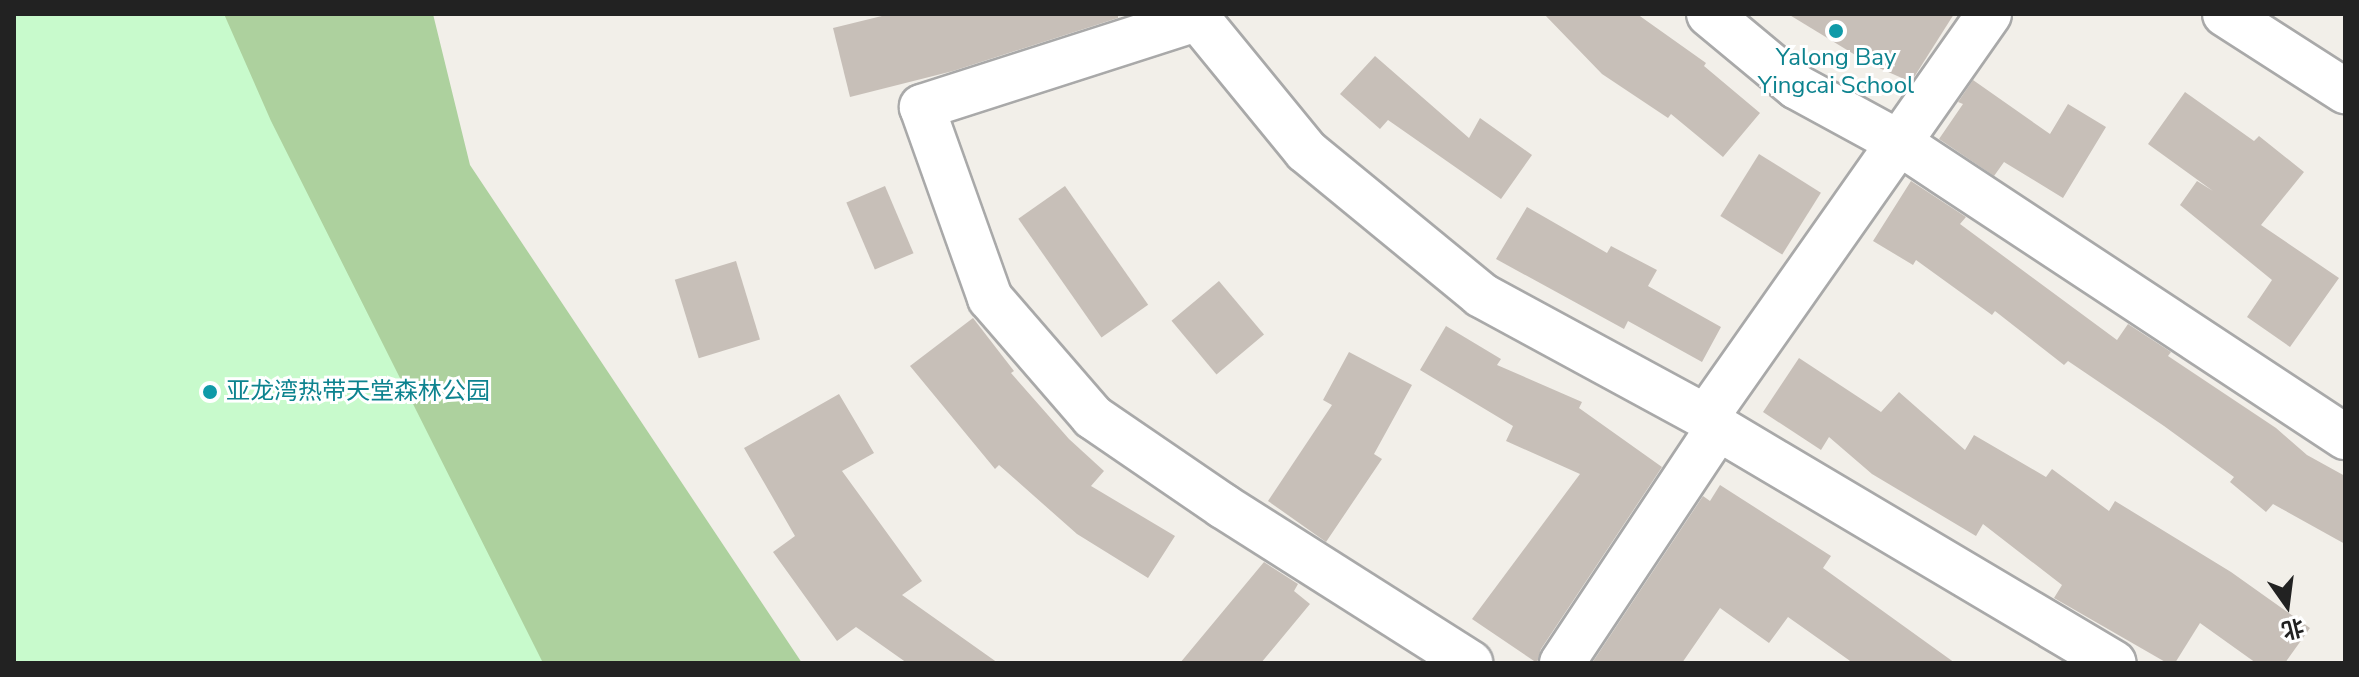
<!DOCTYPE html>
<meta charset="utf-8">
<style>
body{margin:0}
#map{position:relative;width:2359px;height:677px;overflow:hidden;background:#f2efe9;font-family:"Nunito Sans","Noto Sans SC",sans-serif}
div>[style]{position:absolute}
.forest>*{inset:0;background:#add19e}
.park>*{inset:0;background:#c8facc}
.building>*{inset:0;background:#c7bfb8;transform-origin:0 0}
.roads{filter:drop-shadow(2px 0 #a9a9a9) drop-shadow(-2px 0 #a9a9a9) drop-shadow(0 2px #a9a9a9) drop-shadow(0 -2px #a9a9a9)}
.minor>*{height:44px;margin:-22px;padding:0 22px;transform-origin:22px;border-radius:22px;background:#fff}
.dots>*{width:22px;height:22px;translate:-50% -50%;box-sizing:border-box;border:4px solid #fff;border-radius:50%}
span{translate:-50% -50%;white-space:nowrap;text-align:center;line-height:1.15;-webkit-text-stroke:6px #fff;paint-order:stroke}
.culture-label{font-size:24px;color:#0d838f}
.left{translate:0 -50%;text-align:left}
.frame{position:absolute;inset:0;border:16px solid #222;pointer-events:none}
.north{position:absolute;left:2247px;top:565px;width:80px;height:80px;-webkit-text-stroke:6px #fff;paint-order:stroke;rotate:166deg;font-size:22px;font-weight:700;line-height:32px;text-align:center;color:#222}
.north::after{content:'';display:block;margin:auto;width:28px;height:36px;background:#222;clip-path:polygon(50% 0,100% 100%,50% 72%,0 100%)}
</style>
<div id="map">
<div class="forest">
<i style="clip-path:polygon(14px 14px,433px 14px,470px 165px,802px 663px,14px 663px)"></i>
</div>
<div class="park">
<i style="clip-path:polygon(14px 14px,224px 14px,271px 121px,543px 663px,14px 663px)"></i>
</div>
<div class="building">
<i style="clip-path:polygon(890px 14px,1118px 14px,1118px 18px,953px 71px,850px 97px,833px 28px)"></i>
<i style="clip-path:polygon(1544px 14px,1637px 14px,1706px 63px,1704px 66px,1760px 113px,1723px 157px,1671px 114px,1668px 118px,1602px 74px)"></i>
<i style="clip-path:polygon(1788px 14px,1954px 14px,1911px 82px,1870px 64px)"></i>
<i style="clip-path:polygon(1375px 56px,1469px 138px,1480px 118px,1532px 155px,1501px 199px,1388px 120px,1380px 129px,1340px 94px)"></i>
<i style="clip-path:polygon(1973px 80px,2050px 134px,2068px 104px,2106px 127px,2063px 198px,2004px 162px,1994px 176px,1939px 139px,1963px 104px,1958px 102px)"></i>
<i style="clip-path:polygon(2185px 92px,2254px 141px,2259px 136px,2304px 172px,2261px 225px,2339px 278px,2290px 347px,2247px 317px,2272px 280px,2180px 205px,2197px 181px,2213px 191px,2148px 144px)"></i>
<i style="left:1759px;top:154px;width:73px;height:73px;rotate:32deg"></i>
<i style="clip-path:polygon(1911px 181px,1966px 217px,1960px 224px,2117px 340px,2128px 324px,2171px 352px,2168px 356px,2276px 428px,2307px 455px,2345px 476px,2345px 544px,2273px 504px,2266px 512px,2230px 482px,2234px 477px,2164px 426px,2068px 361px,2064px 365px,1995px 311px,1992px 315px,1916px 260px,1913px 265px,1873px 241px)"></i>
<i style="left:885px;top:186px;width:73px;height:42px;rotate:67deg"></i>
<i style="left:1065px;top:186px;width:145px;height:57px;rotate:55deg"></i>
<i style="clip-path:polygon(1527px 207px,1607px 253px,1611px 246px,1657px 270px,1648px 286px,1721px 327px,1702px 362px,1628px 321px,1624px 329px,1496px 259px)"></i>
<i style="left:736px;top:261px;width:82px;height:64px;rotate:73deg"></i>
<i style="left:1219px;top:281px;width:70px;height:62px;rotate:50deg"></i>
<i style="clip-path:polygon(973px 318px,1014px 371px,1011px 373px,1069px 439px,1104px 471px,1091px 486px,1175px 536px,1148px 578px,1077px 534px,999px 465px,995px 469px,910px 366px)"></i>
<i style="clip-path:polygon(1446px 326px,1501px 359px,1497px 365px,1582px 402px,1579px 408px,1662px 467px,1541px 649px,1537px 663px,1472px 619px,1580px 474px,1506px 441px,1513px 426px,1420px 370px)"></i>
<i style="clip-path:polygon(1349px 352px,1412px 385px,1374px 454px,1382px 459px,1326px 542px,1268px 501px,1332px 405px,1323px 400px)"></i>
<i style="clip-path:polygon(1799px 358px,1881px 412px,1899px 392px,1965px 450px,1974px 435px,2046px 477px,2052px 469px,2109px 511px,2115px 501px,2231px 572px,2310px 628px,2285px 663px,2256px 663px,2200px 623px,2175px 663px,2167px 663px,2054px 598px,2062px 585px,1983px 524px,1976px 536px,1872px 474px,1829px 437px,1821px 450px,1763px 412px)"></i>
<i style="clip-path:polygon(839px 394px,874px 453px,842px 471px,922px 581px,902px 595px,998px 663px,907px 663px,856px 627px,837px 641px,773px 552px,795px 536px,744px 448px)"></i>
<i style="clip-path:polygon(1720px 485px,1831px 556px,1823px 568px,1955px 663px,1853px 663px,1788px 617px,1769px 643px,1720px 608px,1682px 663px,1592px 663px,1703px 496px,1710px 501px)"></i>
<i style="clip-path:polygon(1264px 562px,1298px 584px,1294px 591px,1310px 604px,1261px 663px,1180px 663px)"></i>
</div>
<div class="roads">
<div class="minor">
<i style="left:1194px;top:14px;width:177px;rotate:50.7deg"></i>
<i style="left:1306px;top:151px;width:227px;rotate:39.4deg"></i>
<i style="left:1481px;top:295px;width:256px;rotate:28.5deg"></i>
<i style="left:1706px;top:417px;width:492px;rotate:-54.9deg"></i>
<i style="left:1709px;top:14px;width:114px;rotate:39.7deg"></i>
<i style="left:1797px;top:87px;width:115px;rotate:28.6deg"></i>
<i style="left:1898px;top:142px;width:536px;rotate:33.42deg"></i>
<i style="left:2225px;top:14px;width:143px;rotate:32.7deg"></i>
<i style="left:1196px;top:19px;width:288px;rotate:162.2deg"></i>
<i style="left:922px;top:107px;width:203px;rotate:70.4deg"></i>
<i style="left:990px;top:298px;width:157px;rotate:49.1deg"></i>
<i style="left:1093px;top:417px;width:158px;rotate:34.4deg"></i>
<i style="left:1223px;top:506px;width:293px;rotate:32.4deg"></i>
<i style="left:1706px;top:417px;width:16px;rotate:43deg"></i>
<i style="left:1718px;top:428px;width:460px;rotate:30.7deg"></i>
<i style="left:1562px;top:663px;width:282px;rotate:-56.4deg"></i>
</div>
</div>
<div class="dots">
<i style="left:1836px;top:31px;background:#0f9aa8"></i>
<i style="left:210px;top:392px;background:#0f9aa8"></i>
</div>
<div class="culture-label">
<span style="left:1836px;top:72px">Yalong Bay<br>Yingcai School</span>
<span class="left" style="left:226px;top:392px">亚龙湾热带天堂森林公园</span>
</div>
<div class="frame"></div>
<div class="north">北</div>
</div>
